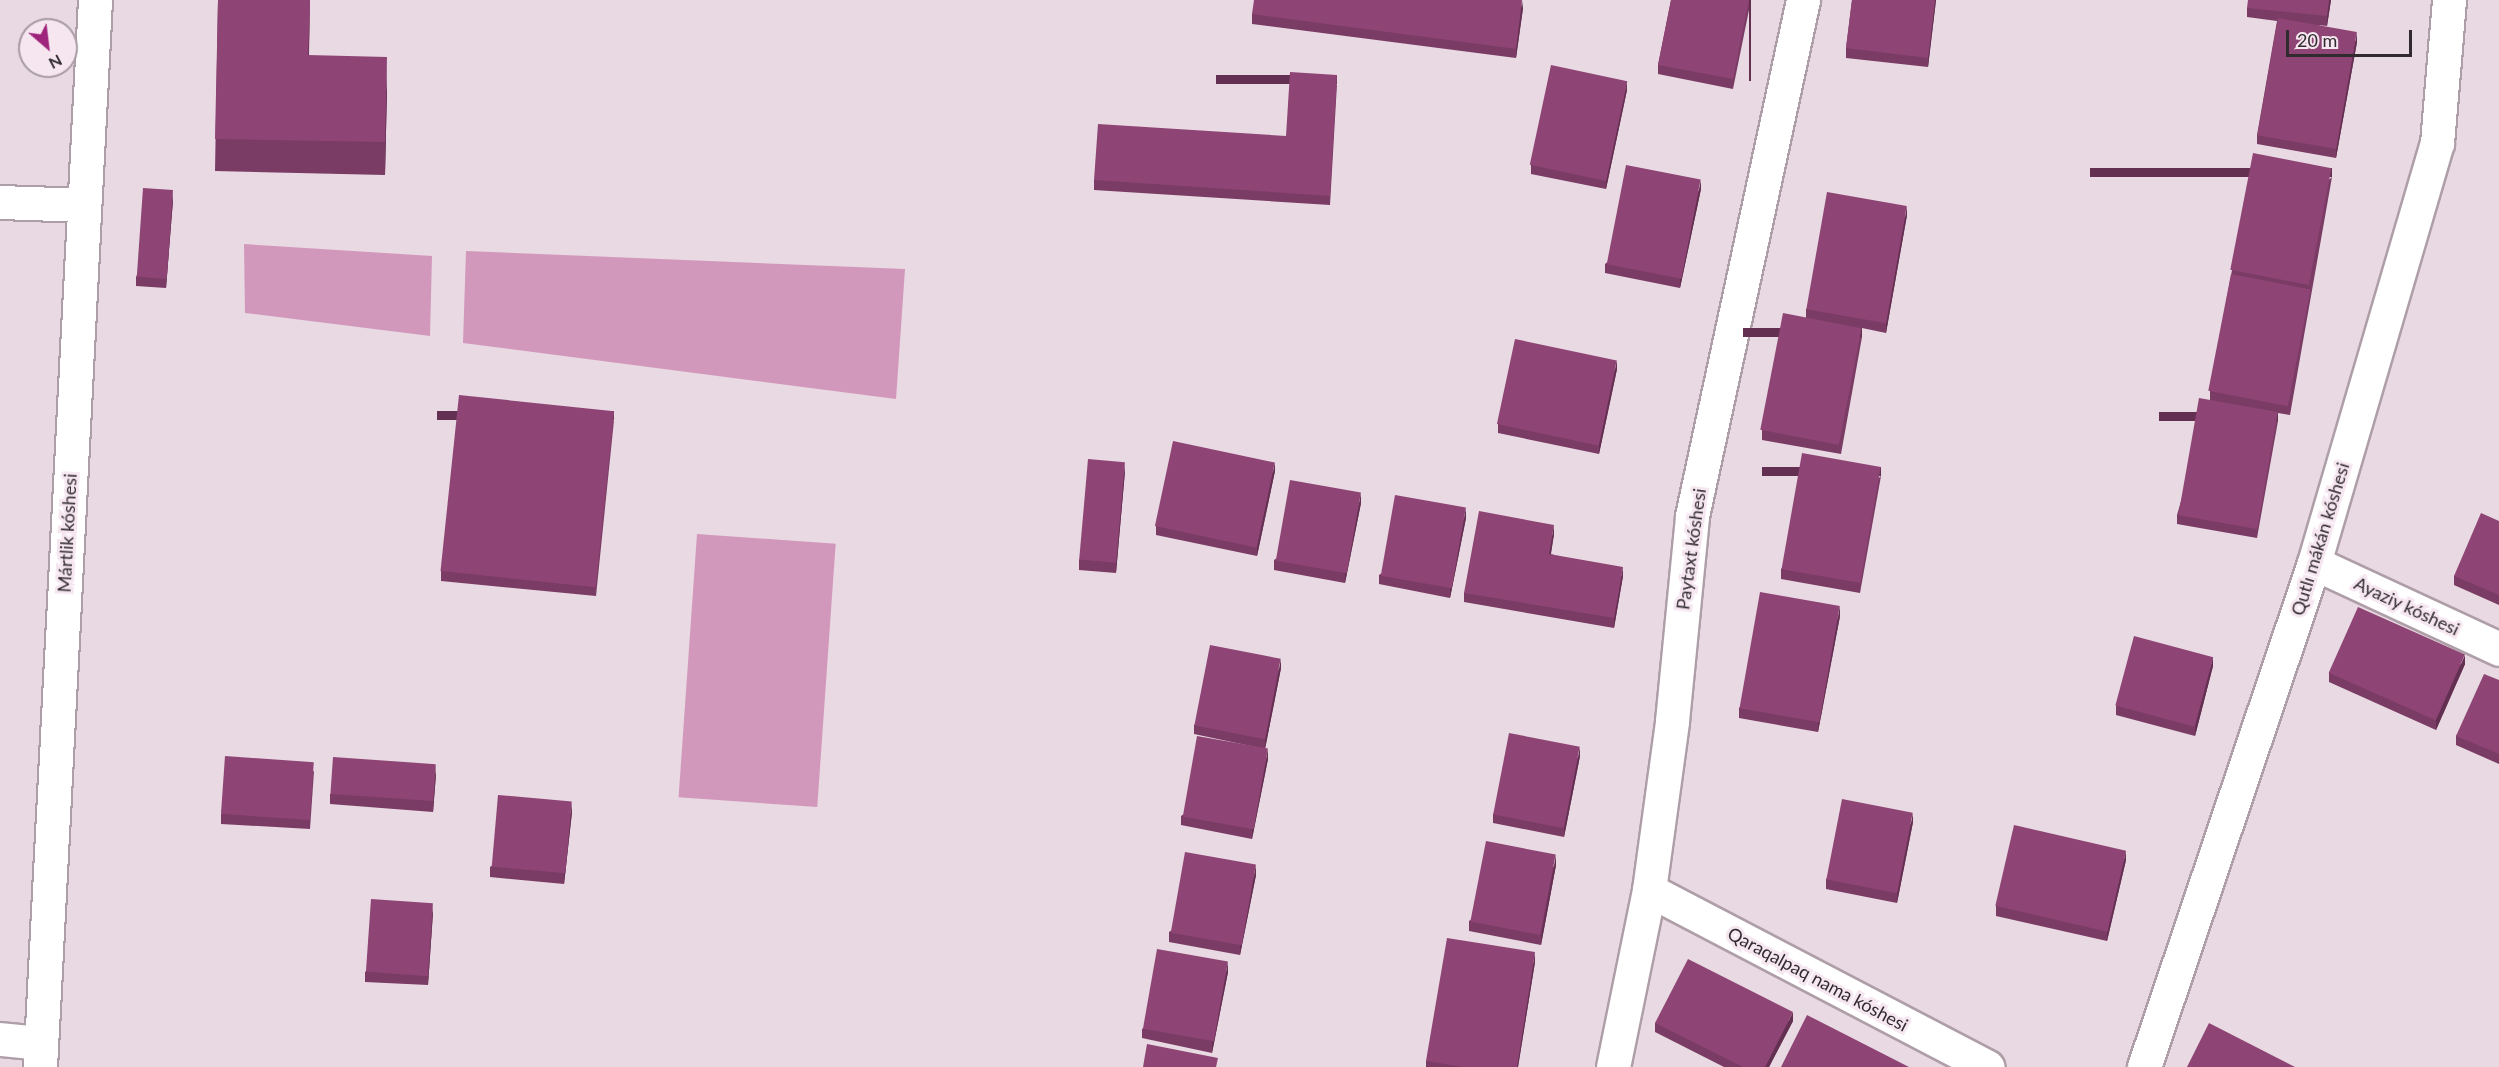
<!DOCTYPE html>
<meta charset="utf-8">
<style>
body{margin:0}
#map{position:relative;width:2499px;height:1067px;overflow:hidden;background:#e9d9e2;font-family:Lato,sans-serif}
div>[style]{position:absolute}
.green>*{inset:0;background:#d298bb;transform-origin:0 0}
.roads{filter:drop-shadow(2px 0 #ae9ea7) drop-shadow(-2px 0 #ae9ea7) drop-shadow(0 2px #ae9ea7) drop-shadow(0 -2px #ae9ea7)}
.minor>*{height:33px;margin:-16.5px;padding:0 16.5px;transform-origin:16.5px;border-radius:16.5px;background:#fff}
.wall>*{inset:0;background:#7a3b65}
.shaded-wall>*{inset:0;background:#633052;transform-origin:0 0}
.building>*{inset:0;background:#8e4575;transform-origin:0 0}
span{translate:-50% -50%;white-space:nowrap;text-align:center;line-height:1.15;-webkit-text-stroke:6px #f6e6f0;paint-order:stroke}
.street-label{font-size:18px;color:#312b2f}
.north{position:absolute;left:18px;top:18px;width:60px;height:60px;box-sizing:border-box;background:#f6e6f0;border:2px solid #a79ba3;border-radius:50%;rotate:152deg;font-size:16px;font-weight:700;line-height:24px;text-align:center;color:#312b2f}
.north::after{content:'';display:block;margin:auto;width:21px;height:27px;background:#9f257c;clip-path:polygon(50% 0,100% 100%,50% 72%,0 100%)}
.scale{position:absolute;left:2286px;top:30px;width:126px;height:27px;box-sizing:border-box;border:3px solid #312b2f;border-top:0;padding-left:8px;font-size:18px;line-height:21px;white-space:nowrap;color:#312b2f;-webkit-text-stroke:4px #f6e6f0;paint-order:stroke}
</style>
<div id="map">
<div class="green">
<i style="clip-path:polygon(244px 244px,432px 256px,430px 336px,245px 313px)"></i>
<i style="clip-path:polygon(466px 251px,905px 269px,896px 399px,463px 343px)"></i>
<i style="left:697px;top:534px;width:139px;height:264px;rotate:4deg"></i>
</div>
<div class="roads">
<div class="minor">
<i style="left:0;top:202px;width:84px;rotate:2deg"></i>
<i style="left:2314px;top:563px;width:204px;rotate:24.9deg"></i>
<i style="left:1649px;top:890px;width:382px;rotate:27.6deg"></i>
<i style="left:0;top:1039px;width:41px;rotate:5.6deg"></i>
<i style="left:40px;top:1067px;width:1068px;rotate:-87.05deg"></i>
<i style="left:1613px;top:1067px;width:181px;rotate:-78.5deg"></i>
<i style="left:1649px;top:890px;width:171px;rotate:-82.2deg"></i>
<i style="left:1672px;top:721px;width:206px;rotate:-84.4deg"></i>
<i style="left:1692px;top:516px;width:528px;rotate:-77.86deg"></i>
<i style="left:2144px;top:1067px;width:532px;rotate:-71.36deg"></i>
<i style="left:2314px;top:563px;width:438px;rotate:-73.7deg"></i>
<i style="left:2437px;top:143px;width:144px;rotate:-85.2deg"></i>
</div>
</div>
<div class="wall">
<i style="clip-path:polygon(218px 0,310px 0,309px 55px,387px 89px,385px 175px,215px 171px)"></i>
<i style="clip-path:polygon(1671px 0,1751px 0,1733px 89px,1658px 74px,1658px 65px)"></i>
<i style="clip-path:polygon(1852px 0,1936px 0,1928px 67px,1846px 58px,1846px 48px)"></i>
<i style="clip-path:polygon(2331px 0,2327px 26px,2318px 25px,2357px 42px,2336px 158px,2257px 144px,2257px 135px,2277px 21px,2247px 17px,2247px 8px)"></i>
<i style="clip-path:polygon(1523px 8px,1516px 58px,1252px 24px,1252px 14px)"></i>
<i style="clip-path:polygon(1337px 84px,1330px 205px,1094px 190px,1094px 180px,1286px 136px)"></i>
<i style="clip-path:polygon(1627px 90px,1606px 189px,1531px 174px,1531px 165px)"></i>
<i style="clip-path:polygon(2332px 177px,2290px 415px,2278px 413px,2278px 421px,2257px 538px,2177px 524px,2177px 515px,2210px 400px,2210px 391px,2232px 270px)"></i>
<i style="clip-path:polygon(1701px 189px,1680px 288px,1605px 273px,1605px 264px)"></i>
<i style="clip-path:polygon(173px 200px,166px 288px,136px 286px,136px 277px)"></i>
<i style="clip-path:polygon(1907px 215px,1886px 333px,1862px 328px,1862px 337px,1841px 454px,1762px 440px,1762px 430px,1806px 317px,1806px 309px)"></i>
<i style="clip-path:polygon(1617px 369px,1599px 454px,1498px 433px,1498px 424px)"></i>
<i style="clip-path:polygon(614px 420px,596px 596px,441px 581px,441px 571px)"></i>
<i style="clip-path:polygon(1125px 471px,1116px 573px,1079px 570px,1079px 560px)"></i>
<i style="clip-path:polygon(1275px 471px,1257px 556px,1156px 535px,1156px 526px)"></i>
<i style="clip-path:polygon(1881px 476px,1860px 593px,1781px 579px,1781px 569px)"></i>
<i style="clip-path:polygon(1361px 503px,1345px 583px,1274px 570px,1274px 560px)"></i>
<i style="clip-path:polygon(1466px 518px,1450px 598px,1379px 584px,1379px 575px)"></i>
<i style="clip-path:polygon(2499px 521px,2499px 605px,2454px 585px,2454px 576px)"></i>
<i style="clip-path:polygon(1554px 534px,1551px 554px,1623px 576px,1614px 628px,1464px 602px,1464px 593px)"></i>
<i style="clip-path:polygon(1840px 616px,1818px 732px,1739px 718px,1739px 708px)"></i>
<i style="clip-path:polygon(2465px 664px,2436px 730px,2329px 682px,2329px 673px)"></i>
<i style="clip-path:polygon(2213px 666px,2195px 736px,2116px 715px,2116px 706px)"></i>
<i style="clip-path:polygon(1281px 668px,1265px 749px,1194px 734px,1194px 725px)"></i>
<i style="clip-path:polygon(2499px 680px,2499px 764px,2456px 745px,2456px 736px)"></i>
<i style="clip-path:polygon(1580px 756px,1564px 837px,1493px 823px,1493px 814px)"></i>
<i style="clip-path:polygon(1268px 759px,1252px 839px,1181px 825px,1181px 816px)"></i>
<i style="clip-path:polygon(314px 771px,310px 829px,221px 824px,221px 814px)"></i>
<i style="clip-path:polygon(436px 774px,433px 812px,330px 804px,330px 794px)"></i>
<i style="clip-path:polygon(572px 812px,564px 884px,490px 877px,490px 867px)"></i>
<i style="clip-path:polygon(1913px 822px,1897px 903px,1826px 889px,1826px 879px)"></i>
<i style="clip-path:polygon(2126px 860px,2107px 941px,1996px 916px,1996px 906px)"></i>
<i style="clip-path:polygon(1556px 865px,1541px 945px,1469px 931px,1469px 921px)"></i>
<i style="clip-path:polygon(1256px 875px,1240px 955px,1169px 942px,1169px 932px)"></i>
<i style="clip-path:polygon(433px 912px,428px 985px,365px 982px,365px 972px)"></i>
<i style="clip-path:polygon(1535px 962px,1518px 1067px,1426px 1067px,1426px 1061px)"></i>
<i style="clip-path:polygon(1228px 972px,1212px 1053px,1142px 1038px,1142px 1029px)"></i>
<i style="clip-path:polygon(1793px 1021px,1769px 1067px,1724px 1067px,1655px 1032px,1655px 1023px)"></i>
</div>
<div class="shaded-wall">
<i style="clip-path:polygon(310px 0,308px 88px,308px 55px)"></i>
<i style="clip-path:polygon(1522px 0,1523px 8px,1516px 58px,1516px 49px)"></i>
<i style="left:1749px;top:0;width:2px;height:81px"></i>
<i style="clip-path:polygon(1935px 0,1936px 0,1928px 67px,1928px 58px)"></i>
<i style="clip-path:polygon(2329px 0,2331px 0,2327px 26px,2327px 16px)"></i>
<i style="clip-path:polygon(2357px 32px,2357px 42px,2336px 158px,2336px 149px)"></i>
<i style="clip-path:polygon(387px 57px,387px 89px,385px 175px,385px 142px)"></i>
<i style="left:1337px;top:75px;width:9px;height:121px;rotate:90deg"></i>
<i style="clip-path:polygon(1627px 81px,1627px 90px,1606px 189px,1606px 180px)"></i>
<i style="left:2332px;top:168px;width:9px;height:242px;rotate:90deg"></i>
<i style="clip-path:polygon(1701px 180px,1701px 189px,1680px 288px,1680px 278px)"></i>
<i style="clip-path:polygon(173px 190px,173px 200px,166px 288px,166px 279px)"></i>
<i style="clip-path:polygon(1907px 206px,1907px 215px,1886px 333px,1886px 323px)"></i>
<i style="left:1862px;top:328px;width:9px;height:119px;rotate:90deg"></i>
<i style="clip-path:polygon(1617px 360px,1617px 369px,1599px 454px,1599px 445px)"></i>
<i style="left:614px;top:411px;width:9px;height:177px;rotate:90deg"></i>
<i style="left:2278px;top:412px;width:9px;height:119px;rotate:90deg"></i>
<i style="clip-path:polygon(1125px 462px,1125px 471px,1116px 573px,1116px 564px)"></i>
<i style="clip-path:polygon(1275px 462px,1275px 471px,1257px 556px,1257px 546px)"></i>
<i style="left:1881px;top:467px;width:9px;height:119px;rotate:90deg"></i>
<i style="clip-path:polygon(1361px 493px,1361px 503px,1345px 583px,1345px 574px)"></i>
<i style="clip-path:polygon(1466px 508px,1466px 518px,1450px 598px,1450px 589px)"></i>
<i style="clip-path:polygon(1554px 525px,1554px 534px,1549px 564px,1549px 554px)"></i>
<i style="clip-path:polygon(1623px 567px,1623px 576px,1614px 628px,1614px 618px)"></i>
<i style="clip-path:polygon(1840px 606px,1840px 616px,1818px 732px,1818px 723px)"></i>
<i style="clip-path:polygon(2465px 655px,2465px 664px,2436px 730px,2436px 720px)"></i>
<i style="clip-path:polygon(2213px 657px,2213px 666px,2195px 736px,2195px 726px)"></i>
<i style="clip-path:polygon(1281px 659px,1281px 668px,1265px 749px,1265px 739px)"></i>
<i style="clip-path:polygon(1580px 747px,1580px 756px,1564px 837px,1564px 827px)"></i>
<i style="clip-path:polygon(1268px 749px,1268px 759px,1252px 839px,1252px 830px)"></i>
<i style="clip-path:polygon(436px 765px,436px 774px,433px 812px,433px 802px)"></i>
<i style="clip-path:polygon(572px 802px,572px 812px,564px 884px,564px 875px)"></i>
<i style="clip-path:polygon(1913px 813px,1913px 822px,1897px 903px,1897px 893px)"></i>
<i style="clip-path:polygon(2126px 851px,2126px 860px,2107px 941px,2107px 932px)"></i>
<i style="clip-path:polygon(1556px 855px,1556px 865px,1541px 945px,1541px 935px)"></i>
<i style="clip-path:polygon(1256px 865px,1256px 875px,1240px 955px,1240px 946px)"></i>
<i style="clip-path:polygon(433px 903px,433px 912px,428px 985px,428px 976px)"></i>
<i style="clip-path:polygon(1535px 952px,1535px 962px,1518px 1067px,1517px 1067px)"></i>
<i style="clip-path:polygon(1228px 962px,1228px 972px,1212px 1053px,1212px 1043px)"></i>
<i style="clip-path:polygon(1793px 1012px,1793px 1021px,1769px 1067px,1765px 1067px)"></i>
</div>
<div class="building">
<i style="clip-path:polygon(218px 0,310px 0,308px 55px,387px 57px,385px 142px,215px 139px)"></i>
<i style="clip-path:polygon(1254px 0,1522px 0,1516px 49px,1252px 14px)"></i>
<i style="clip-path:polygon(1671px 0,1749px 0,1733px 79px,1658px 65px)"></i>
<i style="clip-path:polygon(1852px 0,1935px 0,1928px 58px,1846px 48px)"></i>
<i style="clip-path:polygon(2248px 0,2329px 0,2327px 16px,2247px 8px)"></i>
<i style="left:2278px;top:18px;width:80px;height:119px;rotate:10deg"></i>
<i style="left:1551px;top:65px;width:78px;height:102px;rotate:12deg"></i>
<i style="clip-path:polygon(1290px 72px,1337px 75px,1330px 196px,1094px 180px,1098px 124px,1286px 136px)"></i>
<i style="left:2253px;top:153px;width:80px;height:119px;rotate:11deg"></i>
<i style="left:1626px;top:165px;width:76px;height:101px;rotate:11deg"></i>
<i style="left:143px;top:188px;width:30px;height:89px;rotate:4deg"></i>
<i style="left:1827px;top:192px;width:81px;height:119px;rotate:10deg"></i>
<i style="left:2231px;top:274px;width:81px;height:119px;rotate:11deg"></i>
<i style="left:1783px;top:313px;width:80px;height:119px;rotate:11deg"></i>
<i style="left:1515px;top:339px;width:104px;height:87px;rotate:12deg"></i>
<i style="left:459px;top:395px;width:156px;height:177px;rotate:6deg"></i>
<i style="left:2199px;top:398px;width:80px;height:119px;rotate:10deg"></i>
<i style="left:1173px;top:441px;width:104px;height:87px;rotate:12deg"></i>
<i style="left:1802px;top:453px;width:80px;height:118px;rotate:10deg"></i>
<i style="left:1088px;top:459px;width:37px;height:101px;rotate:5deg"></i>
<i style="left:1290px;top:480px;width:72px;height:82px;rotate:10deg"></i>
<i style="left:1395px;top:495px;width:72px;height:82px;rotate:10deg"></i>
<i style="clip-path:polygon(1479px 511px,1554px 525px,1549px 554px,1623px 567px,1614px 618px,1464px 593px)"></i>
<i style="clip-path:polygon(2481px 513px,2499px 521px,2499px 595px,2454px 576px)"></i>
<i style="left:1760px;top:592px;width:81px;height:118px;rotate:10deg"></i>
<i style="left:2358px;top:607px;width:117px;height:72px;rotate:24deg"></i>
<i style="left:2134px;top:636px;width:82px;height:72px;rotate:15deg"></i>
<i style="left:1210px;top:645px;width:72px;height:82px;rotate:11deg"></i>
<i style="clip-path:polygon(2484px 674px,2499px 680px,2499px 754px,2456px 736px)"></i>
<i style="left:1509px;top:733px;width:72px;height:83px;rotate:11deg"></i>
<i style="left:1197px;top:736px;width:72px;height:82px;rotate:10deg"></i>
<i style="left:225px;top:756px;width:89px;height:58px;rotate:4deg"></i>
<i style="left:333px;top:757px;width:103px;height:37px;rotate:4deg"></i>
<i style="left:498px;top:795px;width:74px;height:72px;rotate:5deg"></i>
<i style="left:1842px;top:799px;width:72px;height:82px;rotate:11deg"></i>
<i style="left:2014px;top:825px;width:115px;height:83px;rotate:13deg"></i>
<i style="left:1486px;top:841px;width:71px;height:82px;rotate:11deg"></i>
<i style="left:1185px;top:852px;width:72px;height:82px;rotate:10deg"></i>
<i style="left:371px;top:899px;width:62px;height:73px;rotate:4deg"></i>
<i style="clip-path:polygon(1447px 938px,1535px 952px,1517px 1067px,1463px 1067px,1426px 1061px)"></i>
<i style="left:1157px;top:949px;width:72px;height:81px;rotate:10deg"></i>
<i style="clip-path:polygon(1688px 959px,1793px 1012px,1765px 1067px,1743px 1067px,1655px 1023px)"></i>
<i style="clip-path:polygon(1807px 1015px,1909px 1067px,1781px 1067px)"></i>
<i style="clip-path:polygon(2209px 1023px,2295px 1067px,2187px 1067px)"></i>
<i style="clip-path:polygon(1147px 1044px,1218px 1058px,1216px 1067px,1143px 1067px)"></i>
</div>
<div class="street-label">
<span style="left:67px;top:533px;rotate:-87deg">Mártlik kóshesi</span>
<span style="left:2320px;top:539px;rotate:-73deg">Qutlı mákán kóshesi</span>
<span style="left:1691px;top:549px;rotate:-82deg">Paytaxt kóshesi</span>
<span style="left:2407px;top:606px;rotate:25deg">Ayaziy kóshesi</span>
<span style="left:1818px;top:979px;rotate:28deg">Qaraqalpaq nama kóshesi</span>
</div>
<div class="north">N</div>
<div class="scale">20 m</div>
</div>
